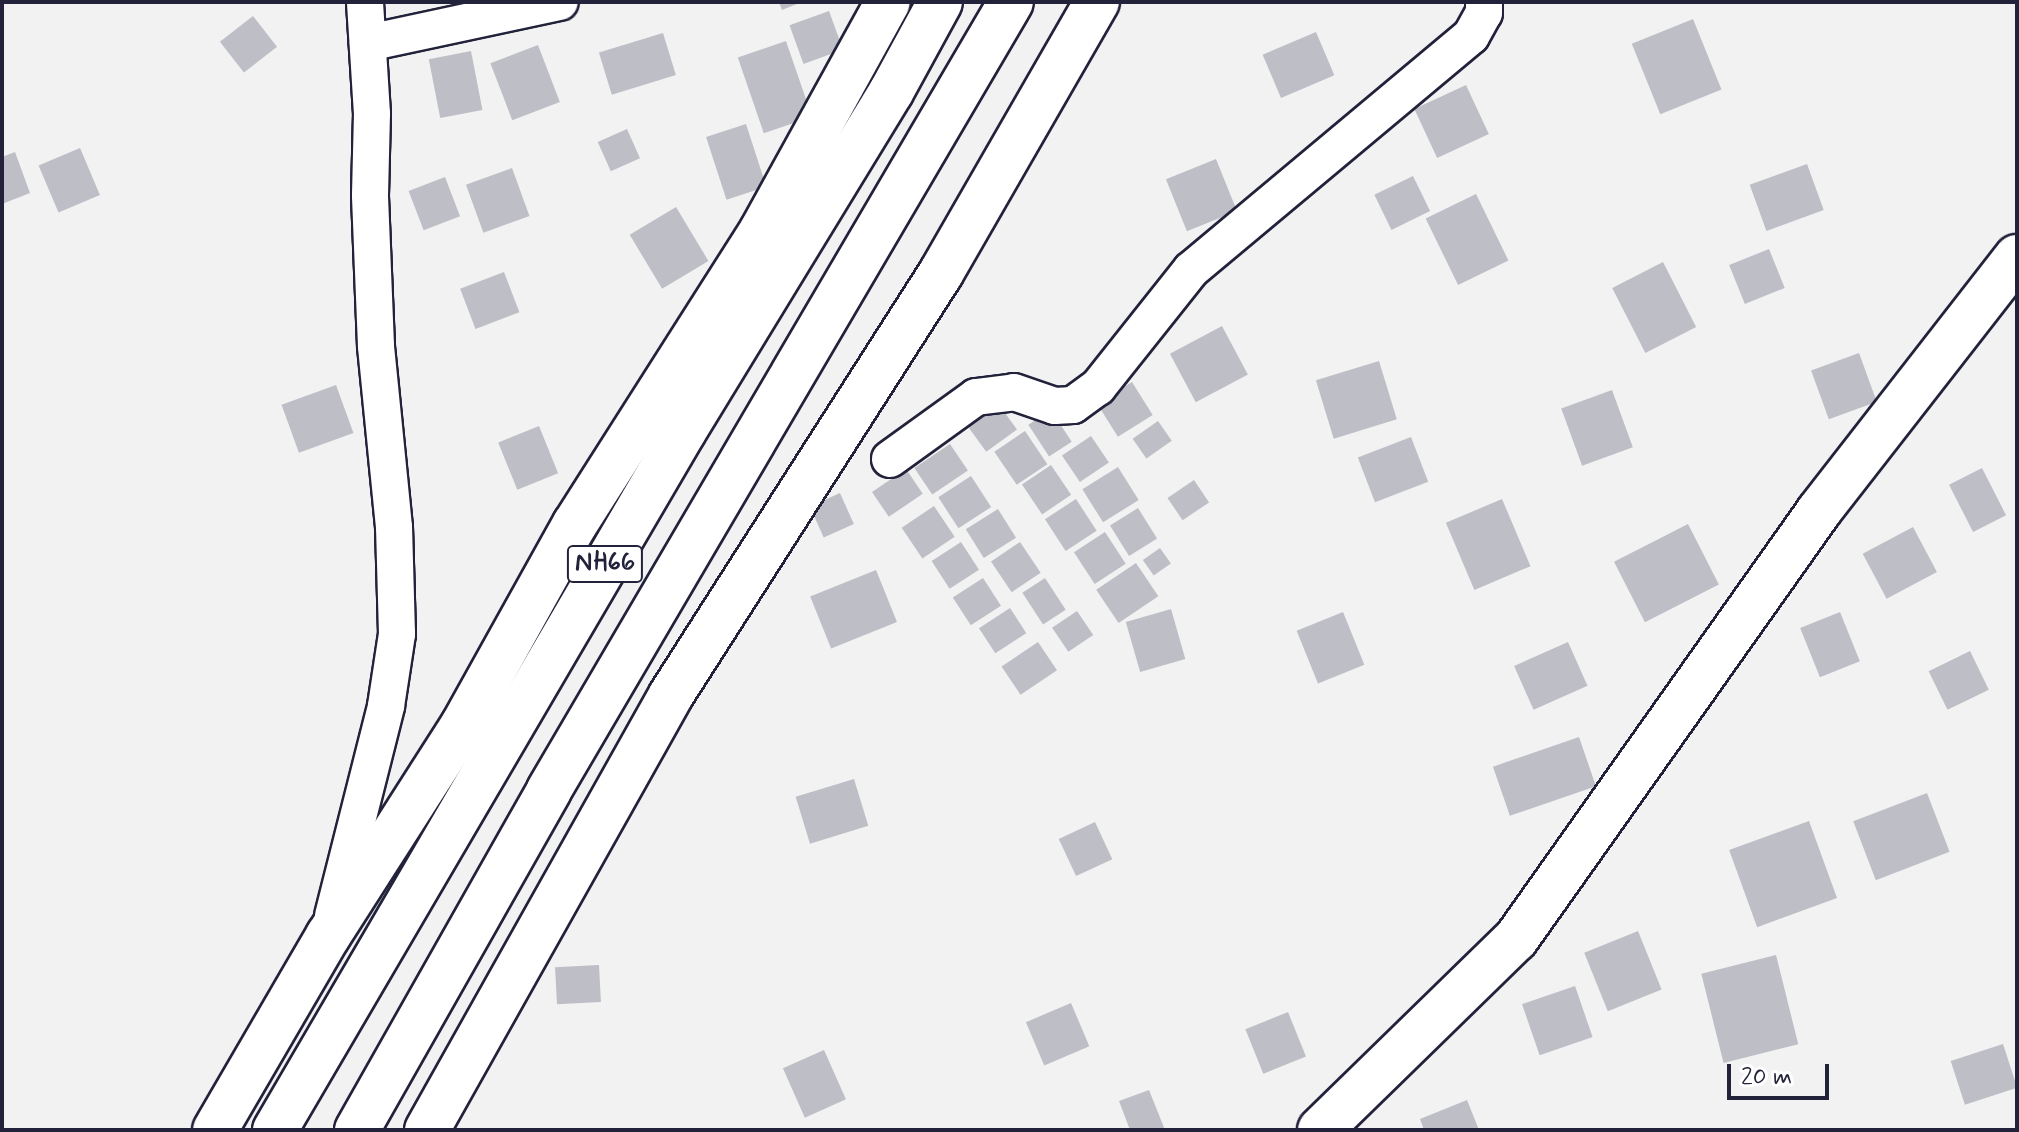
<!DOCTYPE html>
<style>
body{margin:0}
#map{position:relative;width:2019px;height:1132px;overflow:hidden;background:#f2f2f3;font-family:Mynerve,sans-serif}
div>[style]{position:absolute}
.building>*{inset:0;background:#bebec6;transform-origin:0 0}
.roads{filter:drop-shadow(2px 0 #22223b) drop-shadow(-2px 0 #22223b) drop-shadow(0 2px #22223b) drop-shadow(0 -2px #22223b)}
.street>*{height:36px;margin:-18px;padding:0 18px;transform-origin:18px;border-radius:18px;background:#fff}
.secondary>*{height:44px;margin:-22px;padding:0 22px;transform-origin:22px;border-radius:22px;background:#fff}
.highway>*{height:44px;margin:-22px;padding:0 22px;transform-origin:22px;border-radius:22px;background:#fff}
span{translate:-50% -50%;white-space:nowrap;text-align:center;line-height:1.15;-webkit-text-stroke:8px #fff;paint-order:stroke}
.shield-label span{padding:2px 6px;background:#fff;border:2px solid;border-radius:6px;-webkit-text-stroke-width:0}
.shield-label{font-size:26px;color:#22223b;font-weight:700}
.frame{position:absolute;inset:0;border:4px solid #22223b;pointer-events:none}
.scale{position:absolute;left:1727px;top:1064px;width:102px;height:36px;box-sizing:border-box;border:4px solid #22223b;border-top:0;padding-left:10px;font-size:24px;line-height:28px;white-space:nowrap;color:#22223b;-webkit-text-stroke:6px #fff;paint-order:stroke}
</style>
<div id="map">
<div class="building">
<i style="clip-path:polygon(779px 2px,802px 2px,782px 10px)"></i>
<i style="left:829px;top:11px;width:41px;height:42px;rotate:70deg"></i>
<i style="left:253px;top:16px;width:39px;height:42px;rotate:52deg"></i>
<i style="left:1693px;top:19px;width:76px;height:66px;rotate:68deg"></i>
<i style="left:1316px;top:32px;width:47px;height:58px;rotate:67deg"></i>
<i style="left:663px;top:33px;width:44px;height:67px;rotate:73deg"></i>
<i style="left:786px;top:41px;width:80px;height:51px;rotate:71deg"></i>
<i style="left:538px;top:45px;width:61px;height:51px;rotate:69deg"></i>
<i style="left:471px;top:51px;width:60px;height:43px;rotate:79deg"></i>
<i style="left:1466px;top:85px;width:54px;height:57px;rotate:65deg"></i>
<i style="left:746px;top:124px;width:66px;height:42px;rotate:72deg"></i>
<i style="left:627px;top:129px;width:32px;height:32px;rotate:66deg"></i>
<i style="left:80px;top:148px;width:51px;height:45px;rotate:67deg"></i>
<i style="clip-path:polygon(15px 152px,30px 193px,2px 204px,2px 157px)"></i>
<i style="left:1216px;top:159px;width:56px;height:54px;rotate:68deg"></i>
<i style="left:1807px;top:164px;width:49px;height:61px;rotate:70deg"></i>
<i style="left:512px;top:168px;width:51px;height:49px;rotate:70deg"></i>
<i style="left:1413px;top:176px;width:39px;height:43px;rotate:64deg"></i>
<i style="left:445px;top:177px;width:42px;height:39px;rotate:69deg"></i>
<i style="left:1476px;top:194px;width:74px;height:56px;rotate:64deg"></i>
<i style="left:676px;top:207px;width:63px;height:54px;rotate:59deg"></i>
<i style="left:1769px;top:249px;width:42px;height:43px;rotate:68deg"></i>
<i style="left:1663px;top:262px;width:73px;height:57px;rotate:63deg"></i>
<i style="left:504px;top:272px;width:43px;height:47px;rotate:69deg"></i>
<i style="left:1222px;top:326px;width:55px;height:59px;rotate:62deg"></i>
<i style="left:1859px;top:353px;width:52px;height:51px;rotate:70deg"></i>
<i style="left:1379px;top:361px;width:61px;height:66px;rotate:73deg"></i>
<i style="left:1132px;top:382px;width:39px;height:41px;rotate:58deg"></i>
<i style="left:336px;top:385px;width:51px;height:58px;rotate:70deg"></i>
<i style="left:1612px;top:390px;width:61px;height:54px;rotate:70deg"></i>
<i style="left:997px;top:402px;width:34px;height:38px;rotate:54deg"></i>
<i style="left:1051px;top:410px;width:38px;height:27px;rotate:57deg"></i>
<i style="left:1158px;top:421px;width:24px;height:31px;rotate:55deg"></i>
<i style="left:539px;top:426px;width:51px;height:44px;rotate:68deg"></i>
<i style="left:1025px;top:431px;width:40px;height:37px;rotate:56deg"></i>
<i style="left:1091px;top:436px;width:32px;height:35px;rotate:56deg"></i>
<i style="left:1411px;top:437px;width:48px;height:57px;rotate:69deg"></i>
<i style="left:950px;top:444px;width:32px;height:43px;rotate:56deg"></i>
<i style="left:1051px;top:465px;width:36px;height:35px;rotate:56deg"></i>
<i style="left:1118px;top:467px;width:39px;height:42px;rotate:58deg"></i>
<i style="left:1982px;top:468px;width:53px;height:37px;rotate:63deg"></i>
<i style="left:906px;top:469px;width:30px;height:41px;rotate:56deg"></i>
<i style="left:971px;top:476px;width:37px;height:39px;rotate:57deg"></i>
<i style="left:1194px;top:480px;width:27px;height:32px;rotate:56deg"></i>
<i style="left:840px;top:493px;width:34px;height:33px;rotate:66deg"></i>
<i style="left:1076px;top:499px;width:38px;height:37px;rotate:57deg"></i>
<i style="left:1502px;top:499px;width:73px;height:61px;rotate:67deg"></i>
<i style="left:934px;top:506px;width:37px;height:39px;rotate:56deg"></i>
<i style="left:1138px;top:508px;width:36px;height:33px;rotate:58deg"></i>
<i style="left:998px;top:509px;width:34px;height:38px;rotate:58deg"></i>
<i style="left:1688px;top:524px;width:68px;height:83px;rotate:63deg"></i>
<i style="left:1913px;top:527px;width:51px;height:57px;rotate:62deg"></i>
<i style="left:1105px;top:532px;width:38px;height:37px;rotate:57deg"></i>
<i style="left:961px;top:542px;width:33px;height:35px;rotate:57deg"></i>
<i style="left:1020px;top:542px;width:37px;height:35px;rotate:56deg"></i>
<i style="left:1160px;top:548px;width:19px;height:21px;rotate:55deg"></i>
<i style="left:1136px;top:563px;width:40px;height:48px;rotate:56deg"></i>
<i style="left:876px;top:570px;width:56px;height:71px;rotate:68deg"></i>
<i style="left:983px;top:578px;width:33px;height:36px;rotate:57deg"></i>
<i style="left:1045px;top:578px;width:38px;height:27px;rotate:57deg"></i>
<i style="left:1010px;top:608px;width:30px;height:37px;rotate:57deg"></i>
<i style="left:1171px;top:609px;width:52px;height:47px;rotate:74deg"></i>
<i style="left:1077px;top:611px;width:29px;height:30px;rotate:56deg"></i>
<i style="left:1343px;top:612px;width:57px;height:50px;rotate:68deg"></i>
<i style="left:1840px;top:612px;width:53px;height:43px;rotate:68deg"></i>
<i style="left:1038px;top:642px;width:34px;height:44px;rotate:56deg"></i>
<i style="left:1568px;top:642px;width:48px;height:59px;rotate:66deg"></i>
<i style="left:1970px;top:651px;width:43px;height:46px;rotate:64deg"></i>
<i style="left:1579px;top:737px;width:52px;height:91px;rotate:71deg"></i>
<i style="left:854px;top:779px;width:49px;height:61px;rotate:73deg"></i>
<i style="left:1927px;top:793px;width:63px;height:79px;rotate:69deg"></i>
<i style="left:1809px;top:821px;width:82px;height:85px;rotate:70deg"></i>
<i style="left:1095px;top:822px;width:41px;height:40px;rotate:65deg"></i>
<i style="left:1638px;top:931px;width:63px;height:58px;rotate:68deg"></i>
<i style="left:1776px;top:955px;width:92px;height:77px;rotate:76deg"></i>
<i style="left:599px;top:965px;width:37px;height:44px;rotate:87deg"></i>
<i style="left:1575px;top:986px;width:54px;height:56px;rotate:71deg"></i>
<i style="left:1071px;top:1003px;width:47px;height:49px;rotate:67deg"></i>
<i style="left:1288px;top:1012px;width:48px;height:46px;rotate:68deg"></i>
<i style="left:2003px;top:1044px;width:46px;height:55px;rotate:72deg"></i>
<i style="left:824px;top:1050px;width:54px;height:45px;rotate:66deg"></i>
<i style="clip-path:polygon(1149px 1090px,1165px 1130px,1130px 1130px,1119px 1101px)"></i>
<i style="clip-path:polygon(1467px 1100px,1479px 1130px,1424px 1130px,1420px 1119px)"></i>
</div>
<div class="roads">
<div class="street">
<i style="left:368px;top:43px;width:196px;rotate:-12.1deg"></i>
<i style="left:890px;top:459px;width:106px;rotate:-35.8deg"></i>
<i style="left:976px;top:397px;width:38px;rotate:-7deg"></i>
<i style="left:1014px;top:392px;width:43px;rotate:18.9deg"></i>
<i style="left:1055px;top:406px;width:18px;rotate:-3deg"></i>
<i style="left:1073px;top:405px;width:31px;rotate:-36deg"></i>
<i style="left:1098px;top:387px;width:149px;rotate:-51.5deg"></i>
<i style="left:1191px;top:270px;width:365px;rotate:-39.9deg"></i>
<i style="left:1471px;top:36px;width:26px;rotate:-61deg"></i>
<i style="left:1484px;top:13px;width:11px;rotate:-90deg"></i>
<i style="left:333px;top:916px;width:217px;rotate:-75.8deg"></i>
<i style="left:386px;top:706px;width:73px;rotate:-81.3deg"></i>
<i style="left:397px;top:634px;width:107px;rotate:-91.6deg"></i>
<i style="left:394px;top:527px;width:182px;rotate:-95.7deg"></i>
<i style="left:376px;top:346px;width:151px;rotate:-92.3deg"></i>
<i style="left:370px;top:195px;width:81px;rotate:-88.6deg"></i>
<i style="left:372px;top:114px;width:112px;rotate:-93.6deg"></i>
</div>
<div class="secondary">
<i style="left:215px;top:1130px;width:225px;rotate:-59.8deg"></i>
<i style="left:328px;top:936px;width:250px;rotate:-57.4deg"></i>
<i style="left:463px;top:725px;width:230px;rotate:-60.9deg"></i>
<i style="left:575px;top:524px;width:348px;rotate:-57.5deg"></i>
<i style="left:762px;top:230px;width:260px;rotate:-61.1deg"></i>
<i style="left:427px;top:1130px;width:499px;rotate:-60.7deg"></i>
<i style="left:671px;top:695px;width:501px;rotate:-57.39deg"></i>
<i style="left:941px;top:273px;width:313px;rotate:-60.1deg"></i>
<i style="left:1320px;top:1130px;width:274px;rotate:-44.3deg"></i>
<i style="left:1516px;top:939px;width:524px;rotate:-54.7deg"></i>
<i style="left:1819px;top:511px;width:322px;rotate:-52.1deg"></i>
</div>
<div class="highway">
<i style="left:275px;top:1130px;width:810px;rotate:-59.67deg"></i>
<i style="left:684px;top:431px;width:397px;rotate:-58.6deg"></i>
<i style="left:891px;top:92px;width:102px;rotate:-61.4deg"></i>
<i style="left:357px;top:1130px;width:390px;rotate:-60.5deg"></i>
<i style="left:549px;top:790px;width:913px;rotate:-59.62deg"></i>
</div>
</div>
<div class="shield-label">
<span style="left:605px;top:564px">NH66</span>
</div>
<div class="frame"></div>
<div class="scale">20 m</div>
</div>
